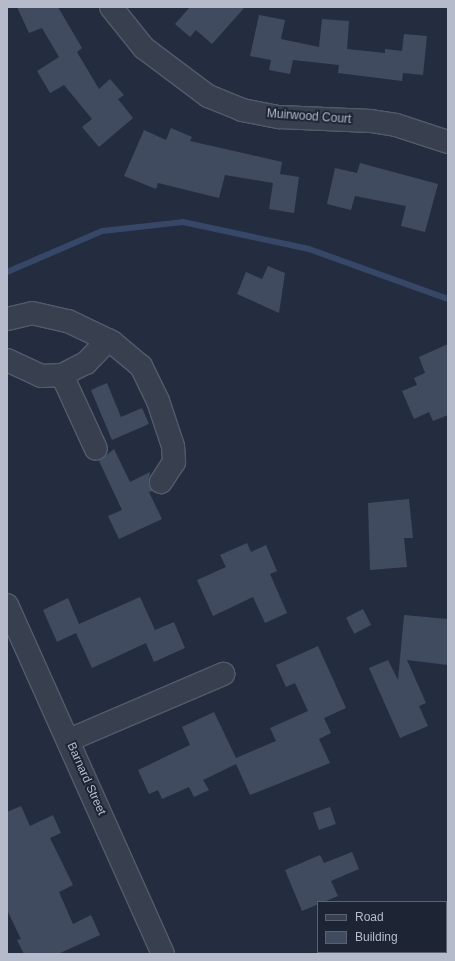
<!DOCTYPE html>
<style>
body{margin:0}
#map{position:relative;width:455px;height:961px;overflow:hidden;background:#242d40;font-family:Arial,sans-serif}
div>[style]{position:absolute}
.stream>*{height:6px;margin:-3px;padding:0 3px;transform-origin:3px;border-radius:3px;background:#374768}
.building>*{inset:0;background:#404b60;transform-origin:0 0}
.roads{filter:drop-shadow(1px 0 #535b6b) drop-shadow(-1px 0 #535b6b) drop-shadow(0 1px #535b6b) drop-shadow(0 -1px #535b6b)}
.minor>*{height:22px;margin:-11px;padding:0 11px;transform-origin:11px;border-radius:11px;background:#384050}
span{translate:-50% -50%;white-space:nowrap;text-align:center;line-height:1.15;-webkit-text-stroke:4px #1d2535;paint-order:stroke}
.street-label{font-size:12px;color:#b5bbcb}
.frame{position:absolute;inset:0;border:8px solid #b5bbcb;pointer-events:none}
.legend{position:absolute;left:317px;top:901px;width:130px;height:52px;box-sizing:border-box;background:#1d2535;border:1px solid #5a6171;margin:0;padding:5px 7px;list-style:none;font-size:12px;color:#b5bbcb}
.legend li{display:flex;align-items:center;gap:8px;height:20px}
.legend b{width:20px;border:1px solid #5a6171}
</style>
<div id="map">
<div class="stream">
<i style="left:7px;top:272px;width:103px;rotate:-23.3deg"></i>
<i style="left:102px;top:231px;width:81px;rotate:-6.3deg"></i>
<i style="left:183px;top:222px;width:129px;rotate:12.1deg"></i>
<i style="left:309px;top:249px;width:148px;rotate:19.8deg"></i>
</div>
<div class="building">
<i style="clip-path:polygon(17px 7px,58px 7px,82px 48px,77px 52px,99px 89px,110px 79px,124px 95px,118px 99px,133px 118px,99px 147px,82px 127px,92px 119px,64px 85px,50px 93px,37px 71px,59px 57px,42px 28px,29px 33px)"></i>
<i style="clip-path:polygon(190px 7px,245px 7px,212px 44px,196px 30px,190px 37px,175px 24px)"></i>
<i style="clip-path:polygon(259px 15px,285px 20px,281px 39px,319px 47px,322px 19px,349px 21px,347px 49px,385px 53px,385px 49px,402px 51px,404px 34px,427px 36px,423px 75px,403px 73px,402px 81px,338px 73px,339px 65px,293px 60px,290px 74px,269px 70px,271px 60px,250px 56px)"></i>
<i style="clip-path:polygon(171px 128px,192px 137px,190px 141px,282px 162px,280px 174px,299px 177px,294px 213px,269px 209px,273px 183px,225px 175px,219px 198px,158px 183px,156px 189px,124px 176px,144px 130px,166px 140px)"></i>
<i style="clip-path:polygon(360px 163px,438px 184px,425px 232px,401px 226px,406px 206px,355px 196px,351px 210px,327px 204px,335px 168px,357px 173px)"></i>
<i style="clip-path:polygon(268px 266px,285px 273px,279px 313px,237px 294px,246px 272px,262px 279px)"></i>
<i style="clip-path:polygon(448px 344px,448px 415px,433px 421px,429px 412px,414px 419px,402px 391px,417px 385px,414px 378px,425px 373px,419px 357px)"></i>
<i style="clip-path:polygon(107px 383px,121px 417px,142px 408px,149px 424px,112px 440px,91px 390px)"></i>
<i style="clip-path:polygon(114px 449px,130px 482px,150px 472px,149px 482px,153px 491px,149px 492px,162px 519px,119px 539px,108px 516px,122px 510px,99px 461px)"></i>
<i style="clip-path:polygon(409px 499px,413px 538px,404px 538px,407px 567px,370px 570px,368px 503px)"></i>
<i style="clip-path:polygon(247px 543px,251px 552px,266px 545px,277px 571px,270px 574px,287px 613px,265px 623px,253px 597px,213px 616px,197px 580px,226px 567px,220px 555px)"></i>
<i style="clip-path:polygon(140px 597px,155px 630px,174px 622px,185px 648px,154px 662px,146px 643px,92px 668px,76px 633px,57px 642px,43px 610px,68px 598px,79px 624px)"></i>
<i style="left:363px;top:609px;width:18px;height:19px;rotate:63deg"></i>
<i style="clip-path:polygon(404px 615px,448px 619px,448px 665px,407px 660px,426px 703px,419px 706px,428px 726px,400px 738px,369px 668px,388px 660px,398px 680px)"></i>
<i style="clip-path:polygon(318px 646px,346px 708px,324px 718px,331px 733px,319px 739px,330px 763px,250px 795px,236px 764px,203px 780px,209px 790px,194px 797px,189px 787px,162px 799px,158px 790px,149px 794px,138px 770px,190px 745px,182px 727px,214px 712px,236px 758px,276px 741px,270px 728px,308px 711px,295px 683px,286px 687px,276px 665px)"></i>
<i style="clip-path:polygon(21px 806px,30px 826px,53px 815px,61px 833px,50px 838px,73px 885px,59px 892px,73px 924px,91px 915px,100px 935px,58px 954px,24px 954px,17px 940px,21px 939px,7px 910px,7px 812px)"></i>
<i style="left:330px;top:807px;width:18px;height:18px;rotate:71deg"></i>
<i style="clip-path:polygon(352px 852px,359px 869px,331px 881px,338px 896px,302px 911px,285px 870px,320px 855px,324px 863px)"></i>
</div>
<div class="roads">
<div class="minor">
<i style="left:111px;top:7px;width:53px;rotate:51.2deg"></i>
<i style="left:144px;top:48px;width:80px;rotate:36.9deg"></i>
<i style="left:208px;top:96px;width:37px;rotate:22deg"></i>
<i style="left:242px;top:110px;width:38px;rotate:11deg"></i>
<i style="left:279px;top:117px;width:92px;rotate:2.5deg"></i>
<i style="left:371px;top:121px;width:25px;rotate:9deg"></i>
<i style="left:396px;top:125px;width:55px;rotate:18.1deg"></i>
<i style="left:7px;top:319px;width:26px;rotate:-13deg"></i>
<i style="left:32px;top:313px;width:37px;rotate:13deg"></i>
<i style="left:68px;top:321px;width:49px;rotate:25.5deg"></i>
<i style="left:112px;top:342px;width:38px;rotate:40deg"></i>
<i style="left:141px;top:366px;width:39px;rotate:64deg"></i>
<i style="left:158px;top:401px;width:47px;rotate:71.6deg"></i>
<i style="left:173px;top:446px;width:16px;rotate:86deg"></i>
<i style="left:174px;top:462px;width:24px;rotate:123deg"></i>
<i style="left:7px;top:360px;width:38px;rotate:25deg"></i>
<i style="left:41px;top:376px;width:21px;rotate:-3deg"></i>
<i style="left:62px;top:375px;width:27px;rotate:-27deg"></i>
<i style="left:86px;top:363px;width:32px;rotate:-46deg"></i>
<i style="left:62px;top:375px;width:81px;rotate:65.3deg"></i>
<i style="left:7px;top:605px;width:382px;rotate:65.9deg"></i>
<i style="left:69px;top:740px;width:168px;rotate:-23.2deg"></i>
</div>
</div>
<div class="street-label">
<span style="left:309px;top:117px;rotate:4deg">Muirwood Court</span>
<span style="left:86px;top:779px;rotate:66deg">Barnard Street</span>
</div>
<div class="frame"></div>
<ul class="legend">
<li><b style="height:5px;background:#384050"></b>Road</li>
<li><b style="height:11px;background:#404b60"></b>Building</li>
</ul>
</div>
